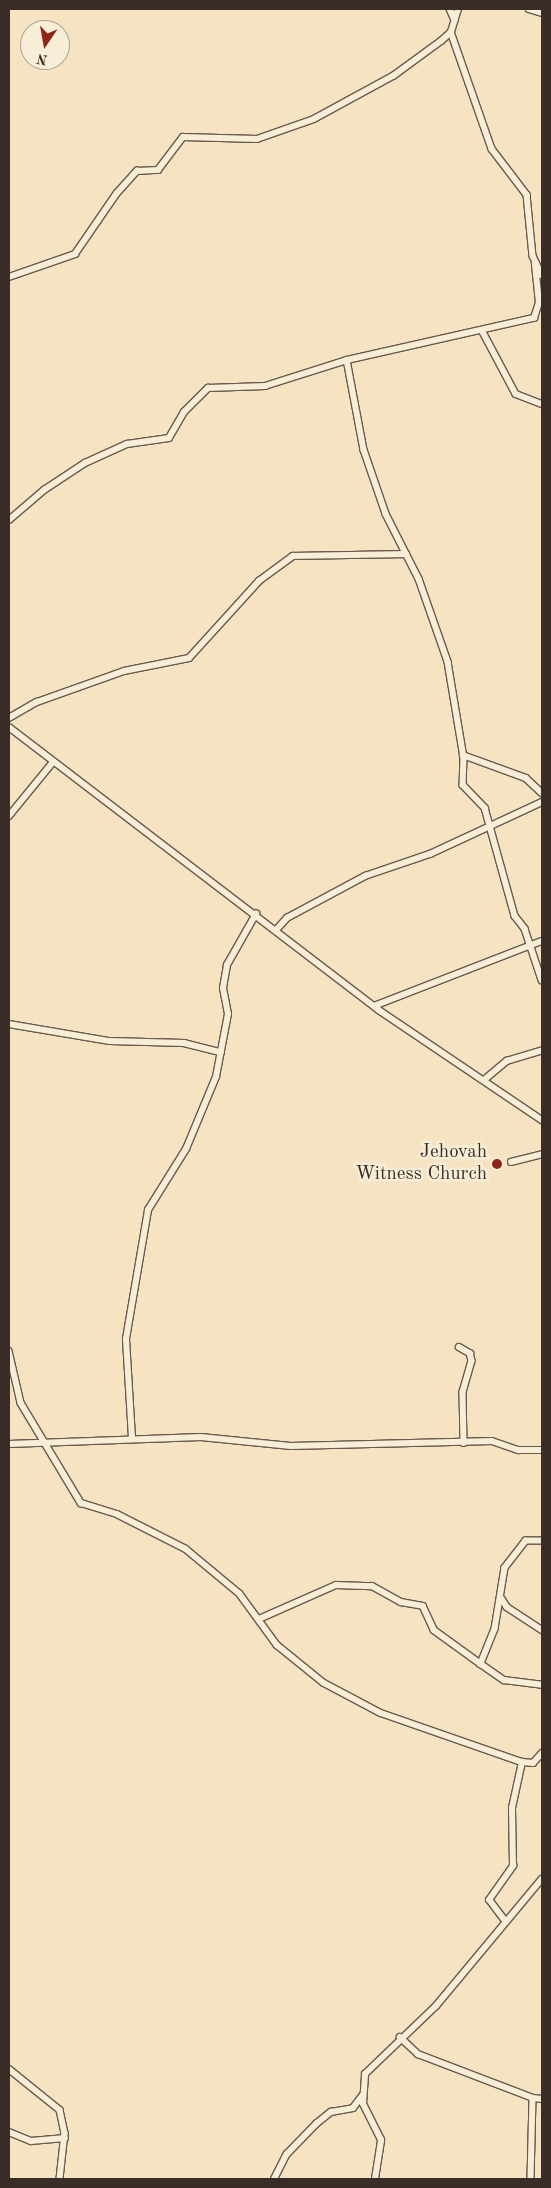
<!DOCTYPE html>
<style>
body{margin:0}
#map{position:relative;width:551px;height:2188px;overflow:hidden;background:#f5e3c2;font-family:"Old Standard TT",serif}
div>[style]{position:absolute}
.roads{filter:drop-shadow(1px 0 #695a4e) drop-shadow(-1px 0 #695a4e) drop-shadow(0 1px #695a4e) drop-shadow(0 -1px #695a4e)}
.minor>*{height:5.5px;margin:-2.75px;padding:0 2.75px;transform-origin:2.75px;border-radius:2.75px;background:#f8edd7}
.dots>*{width:14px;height:14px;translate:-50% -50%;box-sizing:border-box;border:2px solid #f8edd7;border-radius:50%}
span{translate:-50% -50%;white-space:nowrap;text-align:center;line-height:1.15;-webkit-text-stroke:5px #f8edd7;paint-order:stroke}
.poi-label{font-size:19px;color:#3a2d28}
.right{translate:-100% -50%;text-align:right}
.frame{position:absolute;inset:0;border:10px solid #3a2d28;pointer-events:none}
.north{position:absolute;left:20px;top:20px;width:50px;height:50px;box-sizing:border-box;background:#f8edd7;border:1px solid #aca091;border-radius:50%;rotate:192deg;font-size:14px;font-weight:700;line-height:20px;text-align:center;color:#3a2d28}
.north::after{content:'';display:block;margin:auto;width:18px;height:22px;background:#8f2418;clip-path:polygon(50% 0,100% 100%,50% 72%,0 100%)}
</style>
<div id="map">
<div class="roads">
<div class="minor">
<i style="left:450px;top:9px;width:12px;rotate:66deg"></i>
<i style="left:529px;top:9px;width:14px;rotate:17deg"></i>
<i style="left:451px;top:32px;width:124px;rotate:70.7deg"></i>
<i style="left:492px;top:149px;width:58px;rotate:52.7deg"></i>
<i style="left:527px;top:195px;width:61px;rotate:84.4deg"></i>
<i style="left:533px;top:256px;width:21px;rotate:65deg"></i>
<i style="left:9px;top:277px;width:70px;rotate:-19.2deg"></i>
<i style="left:75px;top:254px;width:74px;rotate:-55.5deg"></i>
<i style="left:117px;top:193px;width:30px;rotate:-48deg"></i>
<i style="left:137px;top:171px;width:21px;rotate:-3deg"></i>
<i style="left:158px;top:170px;width:41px;rotate:-52.9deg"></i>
<i style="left:183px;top:137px;width:74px;rotate:1.5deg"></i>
<i style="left:257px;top:139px;width:60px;rotate:-19.3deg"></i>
<i style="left:314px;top:119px;width:90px;rotate:-28.6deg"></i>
<i style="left:393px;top:76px;width:59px;rotate:-36.1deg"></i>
<i style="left:441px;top:41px;width:13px;rotate:-42deg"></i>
<i style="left:451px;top:32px;width:24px;rotate:-73deg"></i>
<i style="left:483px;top:332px;width:70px;rotate:62deg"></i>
<i style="left:516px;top:394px;width:28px;rotate:21deg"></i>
<i style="left:347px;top:360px;width:92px;rotate:79.3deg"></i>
<i style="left:364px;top:450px;width:68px;rotate:71deg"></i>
<i style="left:386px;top:514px;width:73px;rotate:63.1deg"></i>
<i style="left:419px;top:579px;width:88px;rotate:70.7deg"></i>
<i style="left:448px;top:662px;width:97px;rotate:80.5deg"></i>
<i style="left:464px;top:758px;width:27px;rotate:92deg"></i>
<i style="left:463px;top:785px;width:32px;rotate:46deg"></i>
<i style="left:485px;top:808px;width:112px;rotate:74.5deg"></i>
<i style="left:515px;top:916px;width:16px;rotate:52deg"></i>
<i style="left:525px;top:929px;width:54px;rotate:71.6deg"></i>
<i style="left:9px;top:520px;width:46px;rotate:-40.6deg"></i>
<i style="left:44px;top:490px;width:49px;rotate:-33.4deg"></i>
<i style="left:85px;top:463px;width:46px;rotate:-24.3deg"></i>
<i style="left:127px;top:444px;width:42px;rotate:-8.1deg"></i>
<i style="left:169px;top:438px;width:30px;rotate:-60deg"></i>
<i style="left:184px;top:412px;width:34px;rotate:-45deg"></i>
<i style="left:208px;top:388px;width:57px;rotate:-2deg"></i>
<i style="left:265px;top:386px;width:86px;rotate:-17.6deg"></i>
<i style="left:347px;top:360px;width:192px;rotate:-12.7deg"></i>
<i style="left:534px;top:318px;width:16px;rotate:-72deg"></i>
<i style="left:539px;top:303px;width:39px;rotate:-96deg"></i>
<i style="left:9px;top:718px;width:32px;rotate:-30deg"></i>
<i style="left:37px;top:702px;width:92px;rotate:-19.6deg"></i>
<i style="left:124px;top:671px;width:66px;rotate:-11.3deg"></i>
<i style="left:189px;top:658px;width:104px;rotate:-47.7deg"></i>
<i style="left:259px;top:581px;width:42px;rotate:-36.3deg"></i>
<i style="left:293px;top:556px;width:113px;rotate:-1deg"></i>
<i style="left:9px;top:727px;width:466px;rotate:37.4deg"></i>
<i style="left:379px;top:1010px;width:197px;rotate:34deg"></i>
<i style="left:463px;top:755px;width:67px;rotate:20.1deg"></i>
<i style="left:526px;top:778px;width:22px;rotate:43deg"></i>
<i style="left:9px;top:816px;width:70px;rotate:-50.8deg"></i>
<i style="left:277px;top:929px;width:15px;rotate:-48deg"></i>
<i style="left:287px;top:918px;width:89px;rotate:-28.3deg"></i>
<i style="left:365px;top:876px;width:69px;rotate:-18.7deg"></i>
<i style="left:430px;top:854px;width:123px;rotate:-24.9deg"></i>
<i style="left:374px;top:1006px;width:180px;rotate:-21.2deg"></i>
<i style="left:9px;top:1024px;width:102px;rotate:9.6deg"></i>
<i style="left:110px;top:1041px;width:74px;rotate:1.5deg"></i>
<i style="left:184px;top:1043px;width:38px;rotate:14deg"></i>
<i style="left:484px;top:1080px;width:30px;rotate:-40deg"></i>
<i style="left:507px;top:1061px;width:37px;rotate:-17deg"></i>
<i style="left:511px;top:1162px;width:32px;rotate:-14deg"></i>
<i style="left:459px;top:1347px;width:13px;rotate:29deg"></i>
<i style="left:470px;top:1353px;width:8px;rotate:76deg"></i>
<i style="left:472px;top:1361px;width:32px;rotate:106deg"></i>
<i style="left:463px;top:1392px;width:51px;rotate:88.9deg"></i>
<i style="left:9px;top:1351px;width:53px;rotate:77deg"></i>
<i style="left:21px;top:1403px;width:117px;rotate:59deg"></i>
<i style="left:81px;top:1503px;width:38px;rotate:17deg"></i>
<i style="left:117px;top:1514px;width:77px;rotate:26.9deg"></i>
<i style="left:186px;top:1549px;width:70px;rotate:39.8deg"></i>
<i style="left:240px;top:1594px;width:63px;rotate:54deg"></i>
<i style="left:277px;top:1645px;width:60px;rotate:39deg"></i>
<i style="left:324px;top:1683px;width:64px;rotate:27.8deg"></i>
<i style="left:381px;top:1713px;width:149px;rotate:19.2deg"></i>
<i style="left:522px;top:1762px;width:11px;rotate:5deg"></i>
<i style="left:533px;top:1763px;width:13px;rotate:-48deg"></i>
<i style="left:132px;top:1438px;width:99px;rotate:-93.5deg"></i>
<i style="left:126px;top:1339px;width:131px;rotate:-80.3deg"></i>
<i style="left:148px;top:1210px;width:72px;rotate:-58.1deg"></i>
<i style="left:186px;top:1149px;width:78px;rotate:-67.4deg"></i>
<i style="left:216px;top:1077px;width:64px;rotate:-79.2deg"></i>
<i style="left:228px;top:1014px;width:26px;rotate:-101deg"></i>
<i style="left:223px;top:988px;width:23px;rotate:-80deg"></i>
<i style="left:227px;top:965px;width:59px;rotate:-60.4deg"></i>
<i style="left:9px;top:1444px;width:192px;rotate:-2.1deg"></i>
<i style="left:201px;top:1437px;width:90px;rotate:5.7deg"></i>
<i style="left:291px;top:1446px;width:201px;rotate:-1.4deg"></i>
<i style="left:492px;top:1441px;width:28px;rotate:19deg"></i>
<i style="left:518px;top:1450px;width:24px"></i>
<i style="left:542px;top:1541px;width:16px;rotate:180deg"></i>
<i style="left:526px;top:1541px;width:34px;rotate:128deg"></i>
<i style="left:505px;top:1568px;width:62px;rotate:99.3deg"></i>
<i style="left:495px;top:1629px;width:38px;rotate:112deg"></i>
<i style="left:481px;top:1664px;width:28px;rotate:35deg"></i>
<i style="left:504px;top:1680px;width:38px;rotate:7deg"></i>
<i style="left:502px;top:1599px;width:9px;rotate:58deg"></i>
<i style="left:507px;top:1607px;width:42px;rotate:33.3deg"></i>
<i style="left:259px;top:1619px;width:84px;rotate:-23.8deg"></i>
<i style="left:336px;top:1585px;width:36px;rotate:2deg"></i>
<i style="left:372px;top:1586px;width:33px;rotate:29deg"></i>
<i style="left:401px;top:1602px;width:22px;rotate:10deg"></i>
<i style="left:423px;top:1606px;width:26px;rotate:65deg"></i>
<i style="left:434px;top:1630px;width:58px;rotate:35.9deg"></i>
<i style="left:505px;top:1921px;width:26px;rotate:-127deg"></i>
<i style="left:489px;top:1900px;width:42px;rotate:-54.8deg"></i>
<i style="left:513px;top:1866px;width:58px;rotate:-91deg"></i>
<i style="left:512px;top:1808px;width:47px;rotate:-77.7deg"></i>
<i style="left:400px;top:2037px;width:25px;rotate:43deg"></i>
<i style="left:418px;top:2054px;width:123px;rotate:20.9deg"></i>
<i style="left:533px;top:2098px;width:81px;rotate:91.4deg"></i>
<i style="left:9px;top:2069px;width:65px;rotate:38.8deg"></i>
<i style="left:60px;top:2110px;width:24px;rotate:78deg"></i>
<i style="left:65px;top:2133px;width:46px;rotate:96.2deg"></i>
<i style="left:533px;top:2098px;width:9px;rotate:6deg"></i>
<i style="left:9px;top:2132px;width:24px;rotate:22deg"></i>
<i style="left:31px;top:2141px;width:34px;rotate:-5deg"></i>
<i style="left:274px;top:2179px;width:28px;rotate:-63deg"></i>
<i style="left:287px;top:2154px;width:42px;rotate:-46deg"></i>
<i style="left:316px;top:2124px;width:19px;rotate:-39deg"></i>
<i style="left:331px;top:2112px;width:22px;rotate:-10deg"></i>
<i style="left:353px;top:2108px;width:15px;rotate:-53deg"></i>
<i style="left:375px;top:2179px;width:39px;rotate:-81deg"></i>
<i style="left:381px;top:2140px;width:40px;rotate:-116.6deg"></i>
<i style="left:363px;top:2104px;width:30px;rotate:-86deg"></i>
<i style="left:365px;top:2074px;width:98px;rotate:-43.8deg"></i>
<i style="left:436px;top:2006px;width:165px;rotate:-50.2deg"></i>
</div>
</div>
<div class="dots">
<i style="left:497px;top:1164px;background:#8f2418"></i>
</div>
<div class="poi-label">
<span class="right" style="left:487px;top:1164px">Jehovah<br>Witness Church</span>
</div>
<div class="frame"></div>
<div class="north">N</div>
</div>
